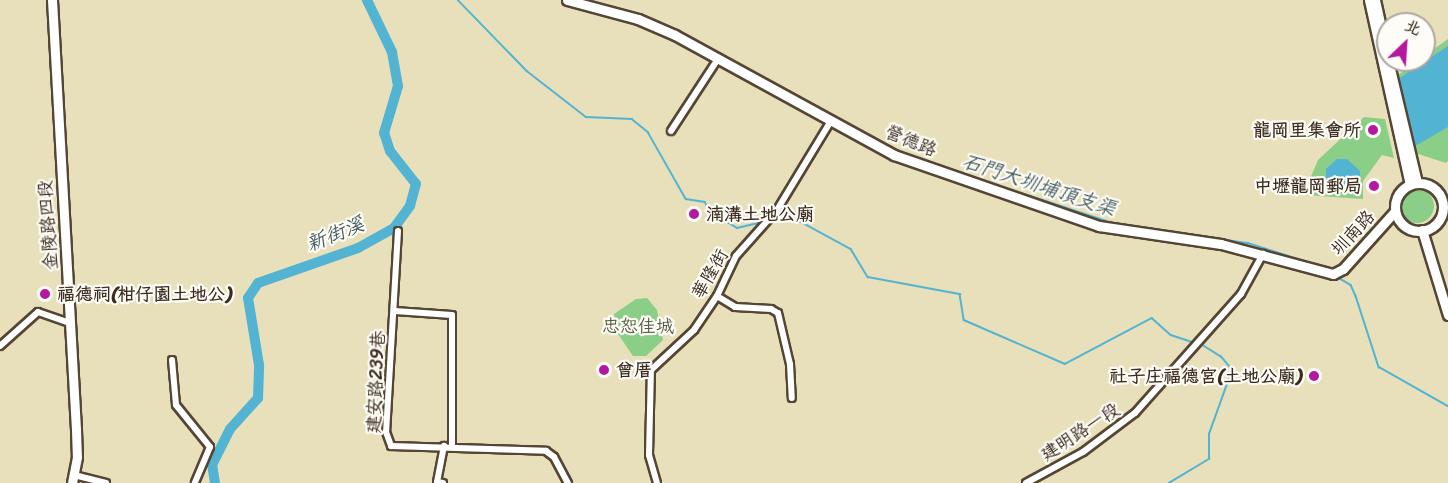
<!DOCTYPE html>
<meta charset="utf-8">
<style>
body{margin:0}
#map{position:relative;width:1448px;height:483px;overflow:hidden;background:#e8e0ba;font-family:Sriracha,"LXGW WenKai TC",sans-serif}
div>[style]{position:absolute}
.green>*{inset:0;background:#8ace88}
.round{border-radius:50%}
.water>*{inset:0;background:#53b3d2}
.stream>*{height:1.5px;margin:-0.75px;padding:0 0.75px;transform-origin:0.75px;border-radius:0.75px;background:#53b3d2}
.river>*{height:10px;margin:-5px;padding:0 5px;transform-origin:5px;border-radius:5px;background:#53b3d2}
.roads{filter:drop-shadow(2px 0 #554535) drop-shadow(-2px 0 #554535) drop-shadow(0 2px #554535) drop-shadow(0 -2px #554535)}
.street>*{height:6px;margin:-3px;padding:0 3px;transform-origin:3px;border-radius:3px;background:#fff}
.secondary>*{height:9px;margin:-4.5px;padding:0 4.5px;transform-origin:4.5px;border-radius:4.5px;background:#fff}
.secondary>.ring{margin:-4.5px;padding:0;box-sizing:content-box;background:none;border:9px solid #fff;border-radius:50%}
.dots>*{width:16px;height:16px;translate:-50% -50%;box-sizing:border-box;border:3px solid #fdfcf7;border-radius:50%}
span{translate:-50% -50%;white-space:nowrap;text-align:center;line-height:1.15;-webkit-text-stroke:4.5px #fdfcf7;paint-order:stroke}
.poi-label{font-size:18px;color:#3b2a1e;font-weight:700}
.right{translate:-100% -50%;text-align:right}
.left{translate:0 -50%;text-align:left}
.street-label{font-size:18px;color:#3b2a1e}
.park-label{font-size:18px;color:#535b3e}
.water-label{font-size:20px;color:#435a5d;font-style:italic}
.north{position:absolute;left:1376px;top:12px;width:60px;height:60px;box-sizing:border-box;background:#fdfcf7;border:2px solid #afa8a0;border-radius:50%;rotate:25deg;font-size:16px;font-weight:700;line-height:24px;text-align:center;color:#3b2a1e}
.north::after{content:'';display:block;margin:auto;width:21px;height:27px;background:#b5179e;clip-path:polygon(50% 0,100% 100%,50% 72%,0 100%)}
</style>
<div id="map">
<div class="green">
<i style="clip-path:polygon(1448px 39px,1448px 161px,1446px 163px,1412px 152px,1397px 75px,1424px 60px,1424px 56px)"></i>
<i style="clip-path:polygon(1364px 117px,1385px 119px,1394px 158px,1382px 155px,1363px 181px,1363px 199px,1303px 195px,1318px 160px)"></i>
<i class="round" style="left:1400px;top:189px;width:34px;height:34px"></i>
<i style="clip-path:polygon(647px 298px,657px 310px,663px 340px,646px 356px,633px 356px,618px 334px,614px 314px,636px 299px)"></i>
</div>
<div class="water">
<i style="clip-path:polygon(1448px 46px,1448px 127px,1417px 145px,1411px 144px,1398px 79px)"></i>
<i style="clip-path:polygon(1337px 159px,1347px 159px,1360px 171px,1360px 181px,1350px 191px,1339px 193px,1326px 183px,1326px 169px)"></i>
</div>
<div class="stream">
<i style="left:458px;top:0;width:99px;rotate:45.8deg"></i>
<i style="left:527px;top:71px;width:75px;rotate:37.9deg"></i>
<i style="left:586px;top:117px;width:46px;rotate:2.5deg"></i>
<i style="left:632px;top:119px;width:21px;rotate:39deg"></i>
<i style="left:648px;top:132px;width:77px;rotate:60.4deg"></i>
<i style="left:686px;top:199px;width:19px;rotate:9deg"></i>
<i style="left:705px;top:202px;width:10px;rotate:61deg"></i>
<i style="left:710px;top:211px;width:32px;rotate:32deg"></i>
<i style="left:737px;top:228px;width:26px;rotate:-13deg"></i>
<i style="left:627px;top:12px;width:49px;rotate:20.3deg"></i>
<i style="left:677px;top:31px;width:203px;rotate:28.6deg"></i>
<i style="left:880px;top:142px;width:25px;rotate:26deg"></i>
<i style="left:927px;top:162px;width:199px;rotate:18.2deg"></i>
<i style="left:770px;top:221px;width:21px;rotate:-14deg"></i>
<i style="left:790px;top:216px;width:69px;rotate:28.4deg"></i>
<i style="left:851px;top:249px;width:33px;rotate:59deg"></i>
<i style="left:868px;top:277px;width:94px;rotate:10.5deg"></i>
<i style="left:960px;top:294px;width:26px;rotate:81deg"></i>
<i style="left:964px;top:320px;width:110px;rotate:23.5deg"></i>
<i style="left:1065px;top:364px;width:98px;rotate:-27.9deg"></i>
<i style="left:1152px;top:318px;width:25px;rotate:42deg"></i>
<i style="left:1171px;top:335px;width:26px;rotate:18deg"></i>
<i style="left:1180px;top:233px;width:69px;rotate:8.4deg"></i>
<i style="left:1248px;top:243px;width:59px;rotate:17.8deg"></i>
<i style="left:1337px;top:277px;width:16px;rotate:30deg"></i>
<i style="left:1351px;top:285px;width:12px;rotate:66deg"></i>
<i style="left:1356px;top:296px;width:75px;rotate:72.1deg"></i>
<i style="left:1379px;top:367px;width:79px;rotate:29.5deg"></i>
<i style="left:1169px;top:483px;width:47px;rotate:-31deg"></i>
<i style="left:1209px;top:459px;width:25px;rotate:-90deg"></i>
<i style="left:1209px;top:434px;width:68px;rotate:-70.2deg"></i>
<i style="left:1232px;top:370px;width:17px;rotate:-130deg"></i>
<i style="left:1221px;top:357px;width:25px;rotate:-148deg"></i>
</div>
<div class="river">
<i style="left:215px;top:483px;width:18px;rotate:-99deg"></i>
<i style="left:212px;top:465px;width:40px;rotate:-63.4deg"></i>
<i style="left:230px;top:429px;width:42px;rotate:-47.9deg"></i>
<i style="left:258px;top:398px;width:33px;rotate:-88deg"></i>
<i style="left:259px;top:365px;width:68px;rotate:-99.3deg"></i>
<i style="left:248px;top:298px;width:18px;rotate:-56deg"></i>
<i style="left:258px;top:283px;width:106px;rotate:-19.3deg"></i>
<i style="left:358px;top:248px;width:41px;rotate:-29.1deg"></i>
<i style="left:394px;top:228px;width:27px;rotate:-54deg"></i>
<i style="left:410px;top:206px;width:23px;rotate:-75deg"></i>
<i style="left:416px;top:184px;width:42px;rotate:-128.2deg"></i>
<i style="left:390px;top:151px;width:19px;rotate:-108deg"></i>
<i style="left:384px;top:133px;width:49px;rotate:-73.4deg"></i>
<i style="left:398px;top:86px;width:35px;rotate:-100deg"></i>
<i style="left:392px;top:52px;width:58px;rotate:-115.7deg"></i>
</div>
<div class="roads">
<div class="street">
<i style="left:671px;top:131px;width:86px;rotate:-56.9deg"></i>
<i style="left:398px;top:231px;width:201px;rotate:93.4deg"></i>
<i style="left:386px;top:432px;width:15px;rotate:70deg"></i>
<i style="left:391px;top:446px;width:155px;rotate:1.8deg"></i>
<i style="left:546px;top:451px;width:10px;rotate:37deg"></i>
<i style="left:554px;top:457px;width:30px;rotate:62deg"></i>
<i style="left:717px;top:296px;width:21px;rotate:31deg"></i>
<i style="left:735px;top:307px;width:36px;rotate:3deg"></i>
<i style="left:771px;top:309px;width:8px;rotate:30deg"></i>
<i style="left:778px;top:313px;width:52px;rotate:76.8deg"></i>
<i style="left:790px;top:364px;width:34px;rotate:87deg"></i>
<i style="left:395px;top:311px;width:57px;rotate:4deg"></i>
<i style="left:452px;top:315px;width:131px;rotate:90deg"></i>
<i style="left:0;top:346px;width:51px;rotate:-41.8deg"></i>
<i style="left:38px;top:312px;width:34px;rotate:19deg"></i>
<i style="left:172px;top:360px;width:45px;rotate:84.9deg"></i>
<i style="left:176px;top:405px;width:54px;rotate:51deg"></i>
<i style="left:210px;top:447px;width:39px;rotate:113deg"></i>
<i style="left:74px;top:475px;width:33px;rotate:14deg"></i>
<i style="left:443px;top:483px;width:6px;rotate:-171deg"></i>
<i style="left:437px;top:482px;width:37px;rotate:-79deg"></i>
<i style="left:657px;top:483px;width:29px;rotate:-106deg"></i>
<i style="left:649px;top:455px;width:85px;rotate:-88.7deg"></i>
<i style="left:651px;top:370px;width:59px;rotate:-42.9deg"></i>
<i style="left:694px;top:330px;width:41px;rotate:-55.9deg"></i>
<i style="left:717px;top:296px;width:44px;rotate:-64.6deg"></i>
<i style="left:736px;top:256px;width:62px;rotate:-48.3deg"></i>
<i style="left:777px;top:210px;width:104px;rotate:-58.8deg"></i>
<i style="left:1026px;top:483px;width:65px;rotate:-28.5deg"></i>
<i style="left:1083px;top:452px;width:65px;rotate:-36.9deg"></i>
<i style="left:1135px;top:413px;width:159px;rotate:-48.3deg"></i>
<i style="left:1241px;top:294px;width:46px;rotate:-61.2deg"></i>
</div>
<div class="secondary">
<i style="left:52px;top:0;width:431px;rotate:86.8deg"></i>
<i style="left:76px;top:430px;width:27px;rotate:88deg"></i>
<i style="left:77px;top:457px;width:26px;rotate:101deg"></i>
<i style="left:567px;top:0;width:73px;rotate:15deg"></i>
<i style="left:638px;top:19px;width:40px;rotate:23.4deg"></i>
<i style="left:675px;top:35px;width:250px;rotate:28.7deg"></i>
<i style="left:894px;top:155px;width:217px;rotate:19.1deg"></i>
<i style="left:1099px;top:226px;width:123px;rotate:8.4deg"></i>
<i style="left:1221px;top:244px;width:116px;rotate:15deg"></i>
<i style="left:1333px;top:274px;width:11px;rotate:-27deg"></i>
<i style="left:1343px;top:269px;width:78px;rotate:-48.1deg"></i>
<i style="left:1369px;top:0;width:189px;rotate:77.5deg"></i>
<i style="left:1375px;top:0;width:60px;rotate:77.6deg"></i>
<i style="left:1388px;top:60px;width:126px;rotate:76.7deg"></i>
<i class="ring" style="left:1395px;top:183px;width:39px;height:39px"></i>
<i style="left:1422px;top:230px;width:89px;rotate:73deg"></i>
</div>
</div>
<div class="dots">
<i style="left:1373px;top:130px;background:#b5179e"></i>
<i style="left:1374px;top:186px;background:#b5179e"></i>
<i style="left:694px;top:214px;background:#b5179e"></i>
<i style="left:45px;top:294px;background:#b5179e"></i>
<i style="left:604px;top:370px;background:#b5179e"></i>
<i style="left:1314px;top:376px;background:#b5179e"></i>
</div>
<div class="poi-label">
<span class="right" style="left:1361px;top:130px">龍岡里集會所</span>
<span class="right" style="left:1362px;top:186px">中壢龍岡郵局</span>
<span class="left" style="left:706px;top:214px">湳溝土地公廟</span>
<span class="left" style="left:57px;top:294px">福德祠(柑仔園土地公)</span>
<span class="left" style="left:616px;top:370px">曾厝</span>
<span class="right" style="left:1302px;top:376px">社子庄福德宮(土地公廟)</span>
</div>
<div class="street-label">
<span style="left:911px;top:141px;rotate:22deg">營德路</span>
<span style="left:48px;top:225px;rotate:-94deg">金陵路四段</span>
<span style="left:1353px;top:233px;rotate:-47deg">圳南路</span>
<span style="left:710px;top:274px;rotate:-60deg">華隆街</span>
<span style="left:376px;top:382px;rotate:-87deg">建安路239巷</span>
<span style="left:1080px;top:432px;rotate:-33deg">建明路一段</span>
</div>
<div class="park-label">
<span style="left:638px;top:326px">忠恕佳城</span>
</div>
<div class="water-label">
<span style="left:1039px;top:185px;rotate:18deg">石門大圳埔頂支渠</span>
<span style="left:335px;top:234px;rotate:-22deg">新街溪</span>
</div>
<div class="north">北</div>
</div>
